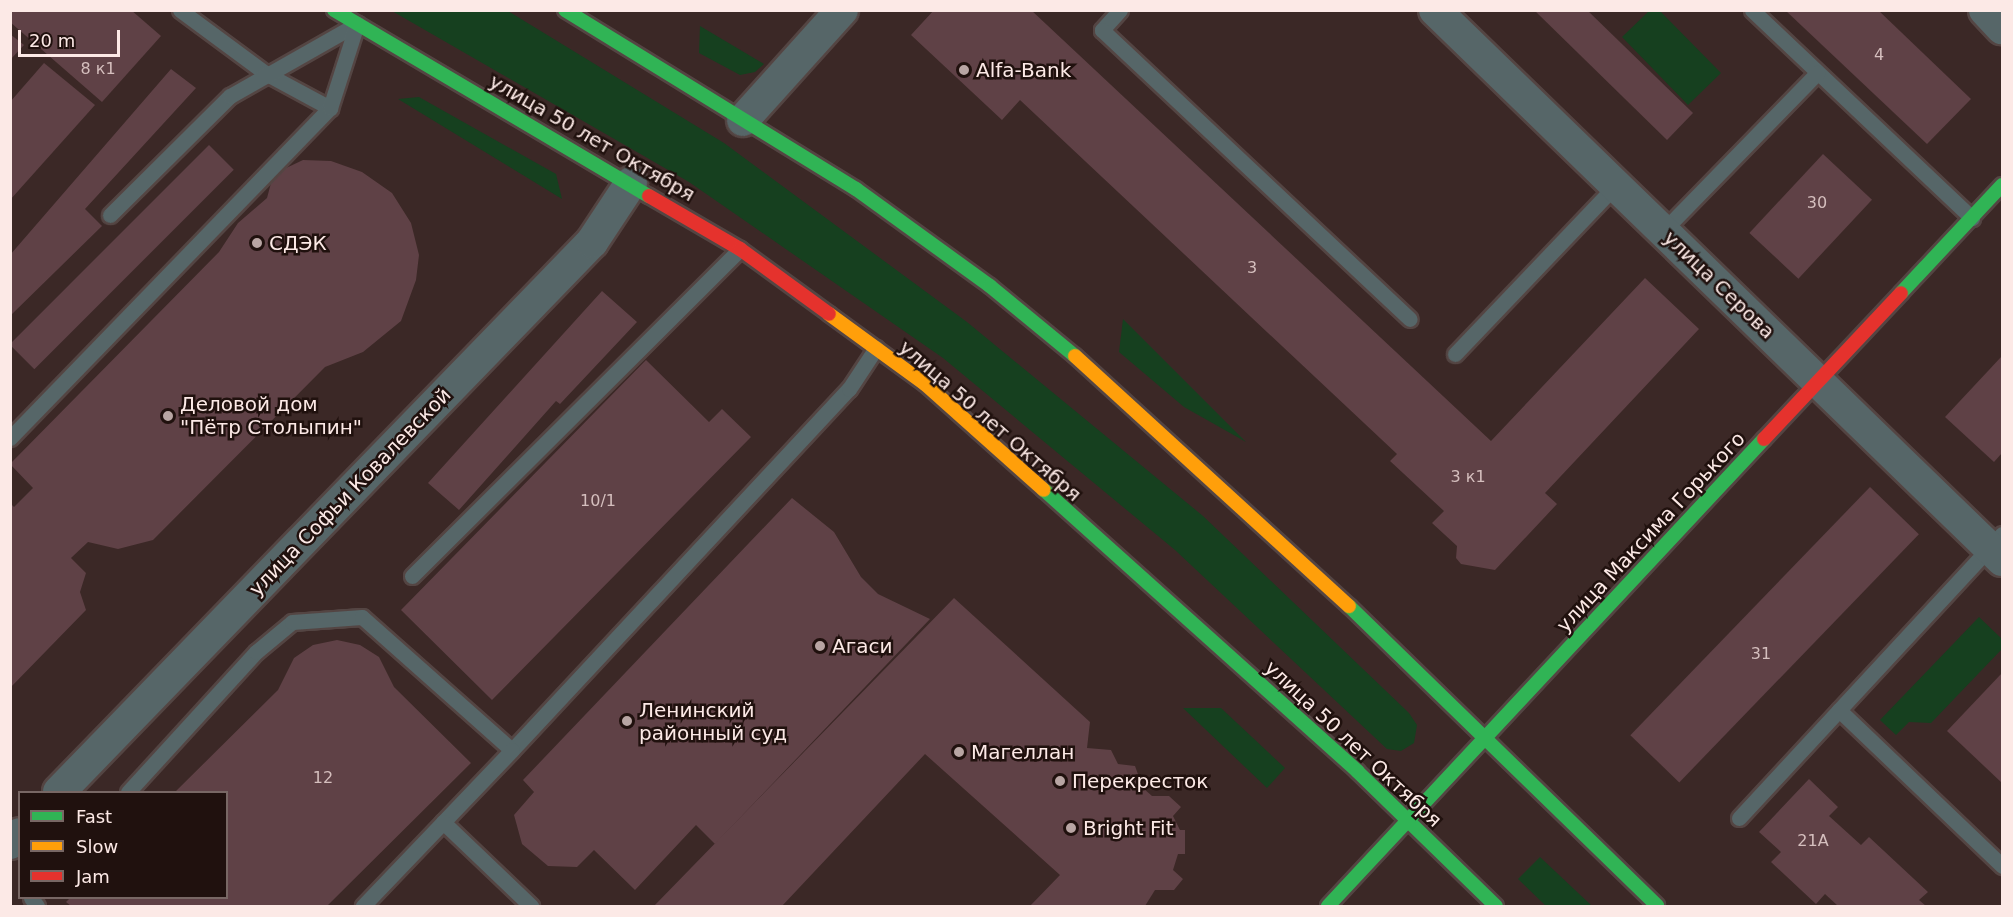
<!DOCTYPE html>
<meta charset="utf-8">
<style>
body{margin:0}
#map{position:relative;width:2013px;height:917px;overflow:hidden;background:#3b2826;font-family:"DejaVu Sans",sans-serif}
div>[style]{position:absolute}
.green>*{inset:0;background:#16401f}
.building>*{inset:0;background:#5f4146;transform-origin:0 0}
.roads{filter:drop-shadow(2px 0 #544543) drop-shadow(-2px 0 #544543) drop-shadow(0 2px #544543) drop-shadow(0 -2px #544543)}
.lane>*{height:15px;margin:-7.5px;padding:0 7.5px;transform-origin:7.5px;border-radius:7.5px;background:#566668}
.street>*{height:32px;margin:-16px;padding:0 16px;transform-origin:16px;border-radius:16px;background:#566668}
.fast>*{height:14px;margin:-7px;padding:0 7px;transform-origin:7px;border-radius:7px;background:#30b455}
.slow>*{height:14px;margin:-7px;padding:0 7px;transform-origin:7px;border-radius:7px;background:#ff9f0a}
.jam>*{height:14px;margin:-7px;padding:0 7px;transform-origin:7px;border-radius:7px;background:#e5322d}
.dots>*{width:16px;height:16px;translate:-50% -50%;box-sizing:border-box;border:3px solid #20110e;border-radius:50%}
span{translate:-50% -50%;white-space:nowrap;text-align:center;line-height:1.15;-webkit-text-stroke:5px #20110e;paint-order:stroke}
.number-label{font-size:16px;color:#d5bfbe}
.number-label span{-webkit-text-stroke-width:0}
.poi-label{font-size:20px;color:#fce9e6}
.left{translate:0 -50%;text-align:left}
.street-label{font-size:20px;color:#fce9e6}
.frame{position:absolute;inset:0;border:12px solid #fce9e6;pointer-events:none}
.legend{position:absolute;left:18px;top:791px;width:210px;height:108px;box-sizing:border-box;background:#20110e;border:2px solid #786764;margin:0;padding:8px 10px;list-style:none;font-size:18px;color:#fce9e6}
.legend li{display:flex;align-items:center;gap:12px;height:30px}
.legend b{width:30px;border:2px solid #786764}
.scale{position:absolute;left:18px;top:30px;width:102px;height:27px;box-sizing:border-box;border:3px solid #fce9e6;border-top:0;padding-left:8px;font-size:18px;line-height:21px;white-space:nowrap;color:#fce9e6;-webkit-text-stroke:4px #20110e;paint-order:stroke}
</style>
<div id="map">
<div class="green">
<i style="clip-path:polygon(392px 11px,508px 11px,724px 143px,967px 322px,1203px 516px,1409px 713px,1417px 725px,1414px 743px,1401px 751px,1387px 749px,1175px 550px,943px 358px,689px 182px)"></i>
<i style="clip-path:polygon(1649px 11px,1660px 11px,1721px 73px,1688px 105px,1622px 37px)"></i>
<i style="clip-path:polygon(700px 26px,764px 64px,755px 72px,740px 75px,699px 53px)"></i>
<i style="clip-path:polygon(419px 97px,556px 174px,562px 199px,398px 99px)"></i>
<i style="clip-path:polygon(1123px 319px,1246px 442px,1184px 407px,1119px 352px)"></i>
<i style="clip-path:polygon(1979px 617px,2002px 639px,2002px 649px,1931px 723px,1909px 722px,1896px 735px,1880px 720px)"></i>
<i style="clip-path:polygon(1183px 708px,1221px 708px,1285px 768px,1267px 788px)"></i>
<i style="clip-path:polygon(1540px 857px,1592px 906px,1546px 906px,1518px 879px)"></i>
</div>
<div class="building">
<i style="clip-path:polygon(10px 10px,131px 10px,161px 36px,102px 102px,10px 22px)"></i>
<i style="clip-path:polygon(934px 10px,1031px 10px,1491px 441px,1645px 278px,1699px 329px,1545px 493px,1557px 504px,1495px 570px,1461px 564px,1456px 558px,1457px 546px,1432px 523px,1444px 511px,1390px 461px,1397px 454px,1020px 100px,1002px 120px,911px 35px)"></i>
<i style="clip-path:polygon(1534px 10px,1587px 10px,1693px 113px,1667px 140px)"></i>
<i style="clip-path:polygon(1785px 10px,1878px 10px,1971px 99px,1927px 144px)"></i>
<i style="clip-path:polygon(10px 34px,24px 45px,10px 60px)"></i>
<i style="clip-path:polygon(44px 63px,95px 105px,10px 200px,10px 102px)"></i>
<i style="clip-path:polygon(171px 69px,196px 88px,85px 209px,102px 226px,10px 316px,10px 255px)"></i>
<i style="left:209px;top:145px;width:35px;height:282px;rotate:45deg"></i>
<i style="left:1823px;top:154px;width:67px;height:108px;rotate:43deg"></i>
<i style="clip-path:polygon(303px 160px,331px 161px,362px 172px,392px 193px,411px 223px,419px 255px,416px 280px,401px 321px,363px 352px,325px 367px,153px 540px,118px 549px,88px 542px,71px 558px,86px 573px,80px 592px,86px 610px,10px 688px,10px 503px,14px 507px,33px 488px,10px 464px,219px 252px,238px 223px,267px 198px,271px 183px,284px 169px)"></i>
<i style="clip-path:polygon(602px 291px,637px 322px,560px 404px,556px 401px,459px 510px,428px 483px)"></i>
<i style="clip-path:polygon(2002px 356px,2002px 453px,1994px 462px,1945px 417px)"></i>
<i style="clip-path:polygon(646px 360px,709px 422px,722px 409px,751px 437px,492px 700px,401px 610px)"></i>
<i style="left:1870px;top:487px;width:68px;height:345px;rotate:44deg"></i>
<i style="clip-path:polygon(792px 498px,834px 532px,861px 577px,878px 594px,930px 619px,715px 844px,696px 825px,635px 890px,594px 850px,577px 867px,548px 866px,522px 844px,514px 815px,534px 792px,523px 780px)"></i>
<i style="clip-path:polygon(954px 598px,1090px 722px,1087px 748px,1111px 750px,1118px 764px,1135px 766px,1143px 788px,1152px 796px,1169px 796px,1181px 807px,1173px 816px,1180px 830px,1185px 830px,1185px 854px,1178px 854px,1173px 870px,1183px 879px,1174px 890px,1155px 890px,1145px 906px,1030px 906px,1060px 875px,925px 754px,782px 906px,654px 906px)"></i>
<i style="clip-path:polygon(337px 640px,360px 645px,379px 657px,394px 687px,471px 763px,327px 906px,71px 906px,66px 902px,70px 898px,226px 898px,226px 792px,175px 792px,278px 690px,294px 658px,313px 645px)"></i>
<i style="clip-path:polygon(2002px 673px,2002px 783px,1947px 731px)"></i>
<i style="clip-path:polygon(1809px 779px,1838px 807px,1829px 816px,1861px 845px,1869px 837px,1928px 892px,1919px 900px,1926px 906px,1838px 906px,1825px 894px,1816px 904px,1771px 862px,1781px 852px,1759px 832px)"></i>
</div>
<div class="roads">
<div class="lane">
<i style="left:180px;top:10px;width:106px;rotate:36.5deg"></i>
<i style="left:265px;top:73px;width:74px;rotate:28.3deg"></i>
<i style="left:1120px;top:10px;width:27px;rotate:132deg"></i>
<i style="left:1102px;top:30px;width:422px;rotate:43.2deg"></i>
<i style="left:1752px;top:10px;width:303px;rotate:43.4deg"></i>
<i style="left:110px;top:215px;width:169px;rotate:-44.8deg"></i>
<i style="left:230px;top:96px;width:146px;rotate:-29.6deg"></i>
<i style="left:1663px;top:231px;width:221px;rotate:-45.7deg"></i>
<i style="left:1455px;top:354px;width:233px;rotate:-46.4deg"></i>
<i style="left:10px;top:438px;width:460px;rotate:-45.9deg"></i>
<i style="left:330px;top:108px;width:88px;rotate:-72.2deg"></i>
<i style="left:412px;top:576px;width:463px;rotate:-44.9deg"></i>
<i style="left:1839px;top:710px;width:226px;rotate:43.7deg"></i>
<i style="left:512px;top:750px;width:494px;rotate:-47deg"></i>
<i style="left:849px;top:389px;width:49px;rotate:-56.6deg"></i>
<i style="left:128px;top:792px;width:190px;rotate:-47.6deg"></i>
<i style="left:256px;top:652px;width:47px;rotate:-39.8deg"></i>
<i style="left:292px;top:622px;width:70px;rotate:-4.1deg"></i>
<i style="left:362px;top:617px;width:200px;rotate:41.6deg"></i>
<i style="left:512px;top:750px;width:216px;rotate:133.7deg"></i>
<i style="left:1739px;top:818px;width:387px;rotate:-47.2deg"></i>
<i style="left:443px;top:822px;width:122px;rotate:43.7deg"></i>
<i style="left:31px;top:898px;width:10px;rotate:53deg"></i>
</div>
<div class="street">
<i style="left:1435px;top:10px;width:790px;rotate:44.13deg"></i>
<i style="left:1985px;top:10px;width:25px;rotate:47deg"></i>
<i style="left:743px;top:120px;width:148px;rotate:-48deg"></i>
<i style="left:59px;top:792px;width:766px;rotate:-45.9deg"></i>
<i style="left:592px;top:242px;width:71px;rotate:-56.5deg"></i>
<i style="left:10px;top:843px;width:13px;rotate:-42deg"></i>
</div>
<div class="fast">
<i style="left:334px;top:10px;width:366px;rotate:30.6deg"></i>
<i style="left:565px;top:10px;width:342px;rotate:31.6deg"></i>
<i style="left:856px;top:189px;width:165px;rotate:35.9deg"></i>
<i style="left:990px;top:286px;width:110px;rotate:39.5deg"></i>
<i style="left:1901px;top:293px;width:148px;rotate:-46.9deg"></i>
<i style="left:1044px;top:490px;width:421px;rotate:41.9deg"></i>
<i style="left:1357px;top:771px;width:194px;rotate:44.2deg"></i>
<i style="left:1349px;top:606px;width:430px;rotate:44.2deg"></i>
<i style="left:1328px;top:906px;width:639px;rotate:-46.97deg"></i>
</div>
<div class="slow">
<i style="left:829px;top:314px;width:119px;rotate:36.1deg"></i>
<i style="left:925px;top:384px;width:159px;rotate:41.7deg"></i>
<i style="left:1075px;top:356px;width:371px;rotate:42.4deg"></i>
</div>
<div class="jam">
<i style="left:649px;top:196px;width:105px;rotate:30.2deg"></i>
<i style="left:740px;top:249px;width:110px;rotate:36.1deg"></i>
<i style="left:1764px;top:439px;width:200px;rotate:-46.8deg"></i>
</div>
</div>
<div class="dots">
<i style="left:964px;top:70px;background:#b8a5a3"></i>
<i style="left:257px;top:243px;background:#b8a5a3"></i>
<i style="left:168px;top:416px;background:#b8a5a3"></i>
<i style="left:820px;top:646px;background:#b8a5a3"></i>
<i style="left:627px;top:721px;background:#b8a5a3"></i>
<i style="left:959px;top:752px;background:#b8a5a3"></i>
<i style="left:1060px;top:781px;background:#b8a5a3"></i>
<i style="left:1071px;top:828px;background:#b8a5a3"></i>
</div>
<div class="number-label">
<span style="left:1879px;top:55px">4</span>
<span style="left:98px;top:69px">8 к1</span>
<span style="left:1817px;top:203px">30</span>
<span style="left:1252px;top:268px">3</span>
<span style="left:1468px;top:477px">3 к1</span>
<span style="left:598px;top:501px">10/1</span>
<span style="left:1761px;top:654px">31</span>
<span style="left:323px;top:778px">12</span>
<span style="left:1813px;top:841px">21А</span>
</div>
<div class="poi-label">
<span class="left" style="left:976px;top:70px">Alfa-Bank</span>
<span class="left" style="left:269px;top:243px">СДЭК</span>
<span class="left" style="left:180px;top:416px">Деловой дом<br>"Пётр Столыпин"</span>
<span class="left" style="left:832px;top:646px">Агаси</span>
<span class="left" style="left:639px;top:722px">Ленинский<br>районный суд</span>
<span class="left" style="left:971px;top:752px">Магеллан</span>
<span class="left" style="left:1072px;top:781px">Перекресток</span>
<span class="left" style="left:1083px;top:828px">Bright Fit</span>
</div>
<div class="street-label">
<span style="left:592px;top:138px;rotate:30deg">улица 50 лет Октября</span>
<span style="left:1719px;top:285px;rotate:44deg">улица Серова</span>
<span style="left:990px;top:421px;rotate:41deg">улица 50 лет Октября</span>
<span style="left:350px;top:492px;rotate:-46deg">улица Софьи Ковалевской</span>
<span style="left:1651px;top:532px;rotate:-47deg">улица Максима Горького</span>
<span style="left:1353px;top:744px;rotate:43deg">улица 50 лет Октября</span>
</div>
<div class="frame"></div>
<ul class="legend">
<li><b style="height:8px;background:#30b455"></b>Fast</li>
<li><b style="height:8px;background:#ff9f0a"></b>Slow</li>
<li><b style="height:8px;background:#e5322d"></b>Jam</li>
</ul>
<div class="scale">20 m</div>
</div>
